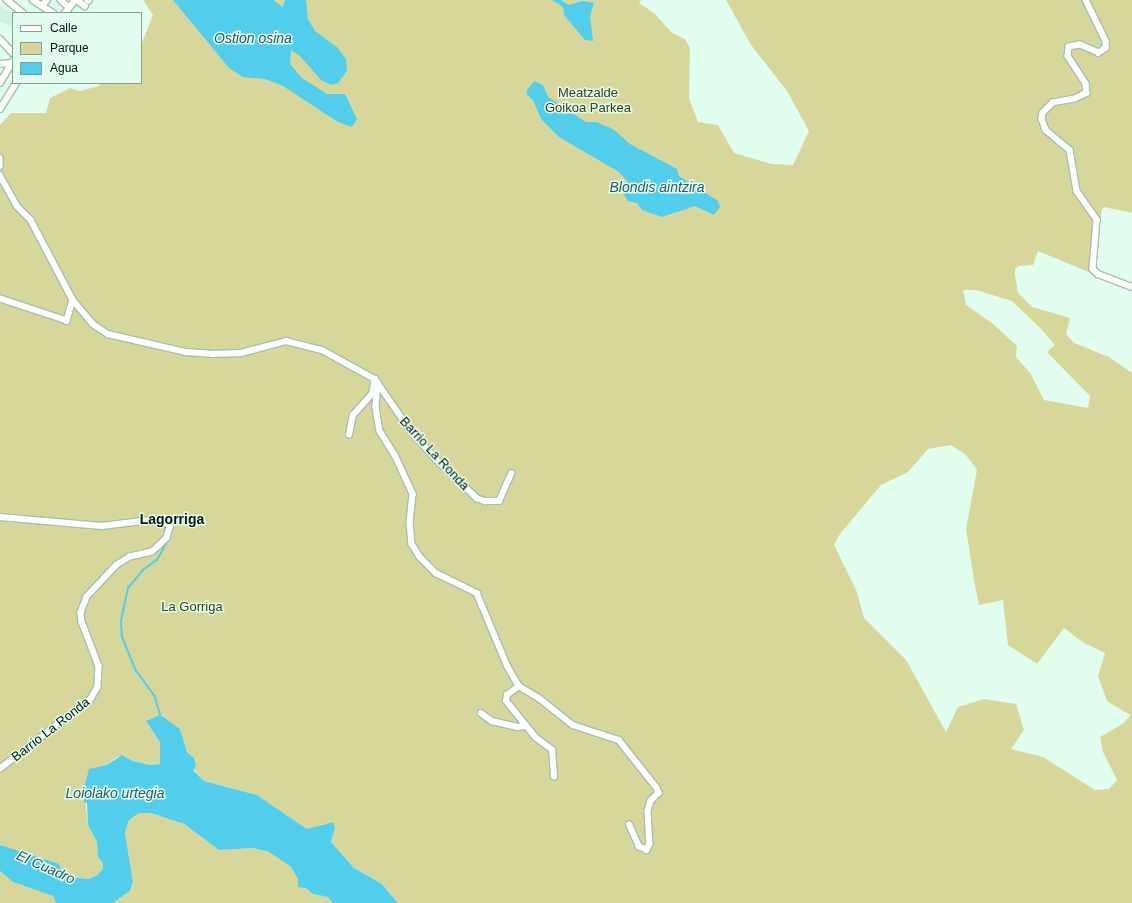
<!DOCTYPE html>
<style>
body{margin:0}
#map{position:relative;width:1132px;height:903px;overflow:hidden;background:#e1fdee;font-family:Arial,sans-serif}
div>[style]{position:absolute}
.built>*{inset:0;background:#d0f4e1}
.green>*{inset:0;background:#d7d79b}
.water>*{inset:0;background:#52ceed}
.stream>*{height:1.5px;margin:-0.75px;padding:0 0.75px;transform-origin:0.75px;border-radius:0.75px;background:#52ceed}
.roads{filter:drop-shadow(1px 0 #a5bfb1) drop-shadow(-1px 0 #a5bfb1) drop-shadow(0 1px #a5bfb1) drop-shadow(0 -1px #a5bfb1)}
.minor>*{height:5.5px;margin:-2.75px;padding:0 2.75px;transform-origin:2.75px;border-radius:2.75px;background:#fff}
span{translate:-50% -50%;white-space:nowrap;text-align:center;line-height:1.15;-webkit-text-stroke:3px #e1fdee;paint-order:stroke}
.park-label{font-size:13px;color:#3d3c14}
.street-label{font-size:13px;color:#0b1510}
.water-label{font-size:14px;color:#275a68;font-style:italic}
.neighbourhood-label{font-size:14px;color:#0b1510;font-weight:700}
.legend{position:absolute;left:12px;top:12px;width:130px;height:72px;box-sizing:border-box;background:#e1fdee;border:1px solid #8ba095;margin:0;padding:5px 7px;list-style:none;font-size:12px;color:#0b1510}
.legend li{display:flex;align-items:center;gap:8px;height:20px}
.legend b{width:20px;border:1px solid #8ba095}
</style>
<div id="map">
<div class="built">
<i style="clip-path:polygon(0 6px,13px 14px,13px 29px,3px 22px,0 23px)"></i>
</div>
<div class="green">
<i style="clip-path:polygon(evenodd,143px 0,641px 0,639px 3px,654px 13px,672px 33px,685px 39px,690px 48px,689px 99px,698px 122px,718px 125px,734px 153px,772px 164px,793px 165px,809px 131px,787px 91px,751px 45px,726px 0,1132px 0,1132px 213px,1104px 207px,1102px 209px,1094px 267px,1099px 272px,1132px 285px,1132px 290px,1038px 251px,1033px 265px,1019px 266px,1015px 269px,1015px 275px,1018px 293px,1032px 307px,1070px 318px,1066px 334px,1074px 343px,1109px 357px,1132px 373px,1132px 903px,398px 903px,382px 884px,354px 868px,331px 842px,335px 828px,322px 824px,313px 829px,307px 829px,257px 795px,204px 781px,193px 769px,194px 758px,187px 752px,180px 729px,146px 721px,160px 742px,160px 764px,150px 765px,133px 761px,125px 756px,117px 757px,107px 765px,89px 770px,84px 788px,88px 825px,97px 842px,98px 857px,103px 863px,103px 869px,97px 875px,89px 879px,68px 877px,27px 852px,17px 851px,0 845px,0 125px,11px 113px,46px 113px,50px 98px,70px 88px,80px 91px,99px 86px,101px 83px,141px 83px,141px 45px,153px 15px,143px 0,963px 290px,976px 290px,1012px 301px,1040px 328px,1055px 345px,1047px 352px,1090px 396px,1088px 408px,1044px 400px,1030px 373px,1016px 357px,1017px 346px,992px 323px,966px 305px,963px 290px,143px 0,951px 445px,966px 455px,977px 470px,966px 529px,974px 580px,979px 605px,1003px 600px,1008px 645px,1037px 664px,1064px 628px,1084px 643px,1105px 653px,1098px 676px,1107px 701px,1130px 715px,1124px 723px,1100px 737px,1103px 752px,1117px 780px,1109px 789px,1095px 790px,1043px 757px,1011px 749px,1024px 730px,1016px 704px,984px 699px,958px 707px,946px 732px,906px 660px,864px 618px,857px 592px,834px 545px,840px 534px,881px 485px,908px 472px,928px 449px,951px 445px)"></i>
<i style="clip-path:polygon(139px 813px,151px 813px,184px 824px,219px 850px,253px 848px,269px 852px,291px 867px,313px 894px,328px 897px,333px 903px,113px 903px,130px 891px,133px 882px,125px 833px,129px 820px)"></i>
<i style="clip-path:polygon(0 871px,13px 882px,53px 896px,56px 903px,0 903px)"></i>
</div>
<div class="water">
<i style="clip-path:polygon(173px 0,273px 0,283px 7px,285px 0,306px 0,308px 19px,315px 31px,338px 48px,346px 59px,347px 71px,338px 83px,331px 85px,321px 80px,300px 56px,291px 50px,290px 64px,302px 78px,327px 94px,345px 94px,357px 119px,352px 127px,338px 122px,283px 86px,265px 79px,243px 77px,229px 68px)"></i>
<i style="clip-path:polygon(552px 0,561px 0,568px 5px,583px 1px,594px 3px,590px 16px,593px 41px,585px 40px,564px 15px,563px 7px)"></i>
<i style="clip-path:polygon(534px 81px,543px 85px,548px 97px,586px 122px,596px 122px,613px 129px,630px 144px,677px 169px,679px 176px,718px 201px,720px 207px,714px 215px,695px 206px,662px 217px,642px 210px,637px 203px,628px 201px,624px 195px,627px 181px,619px 172px,559px 137px,541px 119px,533px 100px,527px 95px,527px 90px)"></i>
<i style="clip-path:polygon(160px 715px,180px 729px,187px 752px,194px 758px,196px 766px,193px 770px,204px 781px,257px 795px,307px 829px,333px 822px,335px 828px,331px 842px,354px 868px,382px 884px,398px 903px,333px 903px,328px 897px,313px 894px,306px 888px,298px 887px,298px 879px,291px 867px,269px 852px,253px 848px,219px 850px,184px 824px,151px 813px,139px 813px,129px 820px,125px 833px,133px 882px,130px 891px,113px 903px,56px 903px,53px 896px,13px 882px,0 871px,0 845px,59px 864px,62px 871px,68px 877px,89px 879px,97px 875px,103px 869px,103px 863px,98px 857px,97px 842px,88px 825px,87px 803px,84px 802px,84px 788px,89px 769px,107px 765px,122px 755px,133px 761px,150px 765px,160px 764px,160px 742px,146px 721px)"></i>
</div>
<div class="stream">
<i style="left:154px;top:522px;width:7px;rotate:8deg"></i>
<i style="left:161px;top:523px;width:9px;rotate:49deg"></i>
<i style="left:160px;top:715px;width:19px;rotate:-106deg"></i>
<i style="left:155px;top:697px;width:32px;rotate:-126deg"></i>
<i style="left:136px;top:671px;width:15px;rotate:-113deg"></i>
<i style="left:130px;top:657px;width:22px;rotate:-112deg"></i>
<i style="left:122px;top:637px;width:16px;rotate:-94deg"></i>
<i style="left:121px;top:621px;width:34px;rotate:-78deg"></i>
<i style="left:128px;top:588px;width:23px;rotate:-50deg"></i>
<i style="left:143px;top:570px;width:17px;rotate:-36deg"></i>
<i style="left:157px;top:560px;width:23px;rotate:-61deg"></i>
</div>
<div class="roads">
<div class="minor">
<i style="left:7px;top:0;width:21px;rotate:39deg"></i>
<i style="left:33px;top:0;width:24px;rotate:33deg"></i>
<i style="left:61px;top:0;width:11px;rotate:41deg"></i>
<i style="left:77px;top:0;width:10px;rotate:37deg"></i>
<i style="left:88px;top:0;width:1px;rotate:45deg"></i>
<i style="left:1086px;top:0;width:46px;rotate:64deg"></i>
<i style="left:1106px;top:41px;width:7px;rotate:90deg"></i>
<i style="left:1106px;top:48px;width:9px;rotate:144deg"></i>
<i style="left:1099px;top:53px;width:21px;rotate:-157deg"></i>
<i style="left:1080px;top:45px;width:11px;rotate:170deg"></i>
<i style="left:1069px;top:47px;width:9px;rotate:96deg"></i>
<i style="left:1068px;top:56px;width:33px;rotate:57deg"></i>
<i style="left:1086px;top:84px;width:9px;rotate:84deg"></i>
<i style="left:1087px;top:93px;width:13px;rotate:153deg"></i>
<i style="left:1075px;top:99px;width:22px;rotate:170deg"></i>
<i style="left:1053px;top:103px;width:14px;rotate:135deg"></i>
<i style="left:1043px;top:113px;width:6px;rotate:99deg"></i>
<i style="left:1042px;top:119px;width:12px;rotate:70deg"></i>
<i style="left:1046px;top:130px;width:31px;rotate:40deg"></i>
<i style="left:1070px;top:150px;width:42px;rotate:80.3deg"></i>
<i style="left:1077px;top:191px;width:35px;rotate:55deg"></i>
<i style="left:1097px;top:220px;width:49px;rotate:94.7deg"></i>
<i style="left:1093px;top:269px;width:7px;rotate:45deg"></i>
<i style="left:1098px;top:274px;width:36px;rotate:21deg"></i>
<i style="left:42px;top:6px;width:8px;rotate:-50deg"></i>
<i style="left:65px;top:13px;width:16px;rotate:-52deg"></i>
<i style="left:0;top:39px;width:19px;rotate:47deg"></i>
<i style="left:0;top:64px;width:12px;rotate:-5deg"></i>
<i style="left:0;top:83px;width:26px;rotate:-59deg"></i>
<i style="left:0;top:109px;width:31px;rotate:-58deg"></i>
<i style="left:0;top:158px;width:8px;rotate:90deg"></i>
<i style="left:0;top:175px;width:35px;rotate:61deg"></i>
<i style="left:17px;top:206px;width:20px;rotate:45deg"></i>
<i style="left:31px;top:220px;width:90px;rotate:62.3deg"></i>
<i style="left:73px;top:300px;width:22px;rotate:106deg"></i>
<i style="left:67px;top:321px;width:71px;rotate:-161.8deg"></i>
<i style="left:73px;top:300px;width:31px;rotate:50deg"></i>
<i style="left:93px;top:324px;width:18px;rotate:34deg"></i>
<i style="left:108px;top:334px;width:80px;rotate:13deg"></i>
<i style="left:186px;top:352px;width:26px;rotate:4deg"></i>
<i style="left:212px;top:354px;width:29px;rotate:-2deg"></i>
<i style="left:241px;top:353px;width:47px;rotate:-14.9deg"></i>
<i style="left:286px;top:341px;width:37px;rotate:14deg"></i>
<i style="left:322px;top:350px;width:60px;rotate:28.7deg"></i>
<i style="left:375px;top:379px;width:63px;rotate:55.3deg"></i>
<i style="left:411px;top:431px;width:38px;rotate:48deg"></i>
<i style="left:436px;top:459px;width:57px;rotate:43.6deg"></i>
<i style="left:477px;top:498px;width:9px;rotate:21deg"></i>
<i style="left:485px;top:501px;width:14px"></i>
<i style="left:499px;top:501px;width:30px;rotate:-66deg"></i>
<i style="left:378px;top:383px;width:24px;rotate:95deg"></i>
<i style="left:376px;top:407px;width:24px;rotate:81deg"></i>
<i style="left:380px;top:431px;width:28px;rotate:58deg"></i>
<i style="left:395px;top:455px;width:43px;rotate:65.2deg"></i>
<i style="left:413px;top:494px;width:28px;rotate:96deg"></i>
<i style="left:410px;top:522px;width:22px;rotate:85deg"></i>
<i style="left:412px;top:544px;width:15px;rotate:58deg"></i>
<i style="left:420px;top:557px;width:23px;rotate:45deg"></i>
<i style="left:436px;top:573px;width:46px;rotate:26deg"></i>
<i style="left:477px;top:593px;width:80px;rotate:67.3deg"></i>
<i style="left:508px;top:667px;width:22px;rotate:60deg"></i>
<i style="left:349px;top:435px;width:20px;rotate:-79deg"></i>
<i style="left:353px;top:415px;width:28px;rotate:-48deg"></i>
<i style="left:372px;top:394px;width:15px;rotate:-79deg"></i>
<i style="left:0;top:517px;width:102px;rotate:5deg"></i>
<i style="left:102px;top:526px;width:56px;rotate:-7.1deg"></i>
<i style="left:158px;top:519px;width:10px;rotate:24deg"></i>
<i style="left:167px;top:523px;width:5px;rotate:53deg"></i>
<i style="left:170px;top:527px;width:11px;rotate:105deg"></i>
<i style="left:167px;top:538px;width:11px;rotate:135deg"></i>
<i style="left:159px;top:546px;width:9px;rotate:139deg"></i>
<i style="left:152px;top:552px;width:23px;rotate:167deg"></i>
<i style="left:130px;top:557px;width:15px;rotate:148deg"></i>
<i style="left:117px;top:565px;width:44px;rotate:133.2deg"></i>
<i style="left:87px;top:597px;width:17px;rotate:111deg"></i>
<i style="left:81px;top:613px;width:9px;rotate:84deg"></i>
<i style="left:82px;top:622px;width:47px;rotate:68.9deg"></i>
<i style="left:99px;top:666px;width:21px;rotate:93deg"></i>
<i style="left:98px;top:687px;width:14px;rotate:120deg"></i>
<i style="left:91px;top:699px;width:115px;rotate:142.4deg"></i>
<i style="left:481px;top:713px;width:14px;rotate:36deg"></i>
<i style="left:492px;top:721px;width:26px;rotate:13deg"></i>
<i style="left:517px;top:727px;width:8px;rotate:-7deg"></i>
<i style="left:554px;top:777px;width:27px;rotate:-94deg"></i>
<i style="left:552px;top:750px;width:21px;rotate:-143deg"></i>
<i style="left:535px;top:737px;width:46px;rotate:-128.9deg"></i>
<i style="left:506px;top:701px;width:6px;rotate:-81deg"></i>
<i style="left:507px;top:695px;width:15px;rotate:-37deg"></i>
<i style="left:519px;top:686px;width:23px;rotate:31deg"></i>
<i style="left:539px;top:698px;width:43px;rotate:38.5deg"></i>
<i style="left:573px;top:725px;width:48px;rotate:18.1deg"></i>
<i style="left:619px;top:740px;width:61px;rotate:51.6deg"></i>
<i style="left:657px;top:788px;width:5px;rotate:68deg"></i>
<i style="left:659px;top:793px;width:11px;rotate:135deg"></i>
<i style="left:651px;top:801px;width:10px;rotate:107deg"></i>
<i style="left:648px;top:811px;width:33px;rotate:87deg"></i>
<i style="left:650px;top:844px;width:7px;rotate:117deg"></i>
<i style="left:647px;top:850px;width:9px;rotate:-159deg"></i>
<i style="left:639px;top:847px;width:24px;rotate:-114deg"></i>
</div>
</div>
<div class="park-label">
<span style="left:588px;top:101px">Meatzalde<br>Goikoa Parkea</span>
<span style="left:192px;top:607px">La Gorriga</span>
</div>
<div class="street-label">
<span style="left:434px;top:454px;rotate:47deg">Barrio La Ronda</span>
<span style="left:51px;top:730px;rotate:-38deg">Barrio La Ronda</span>
</div>
<div class="water-label">
<span style="left:253px;top:38px">Ostion osina</span>
<span style="left:657px;top:187px">Blondis aintzira</span>
<span style="left:115px;top:793px">Loiolako urtegia</span>
<span style="left:46px;top:867px;rotate:24deg">El Cuadro</span>
</div>
<div class="neighbourhood-label">
<span style="left:172px;top:519px">Lagorriga</span>
</div>
<ul class="legend">
<li><b style="height:5px;background:#fff"></b>Calle</li>
<li><b style="height:11px;background:#d7d79b"></b>Parque</li>
<li><b style="height:11px;background:#52ceed"></b>Agua</li>
</ul>
</div>
